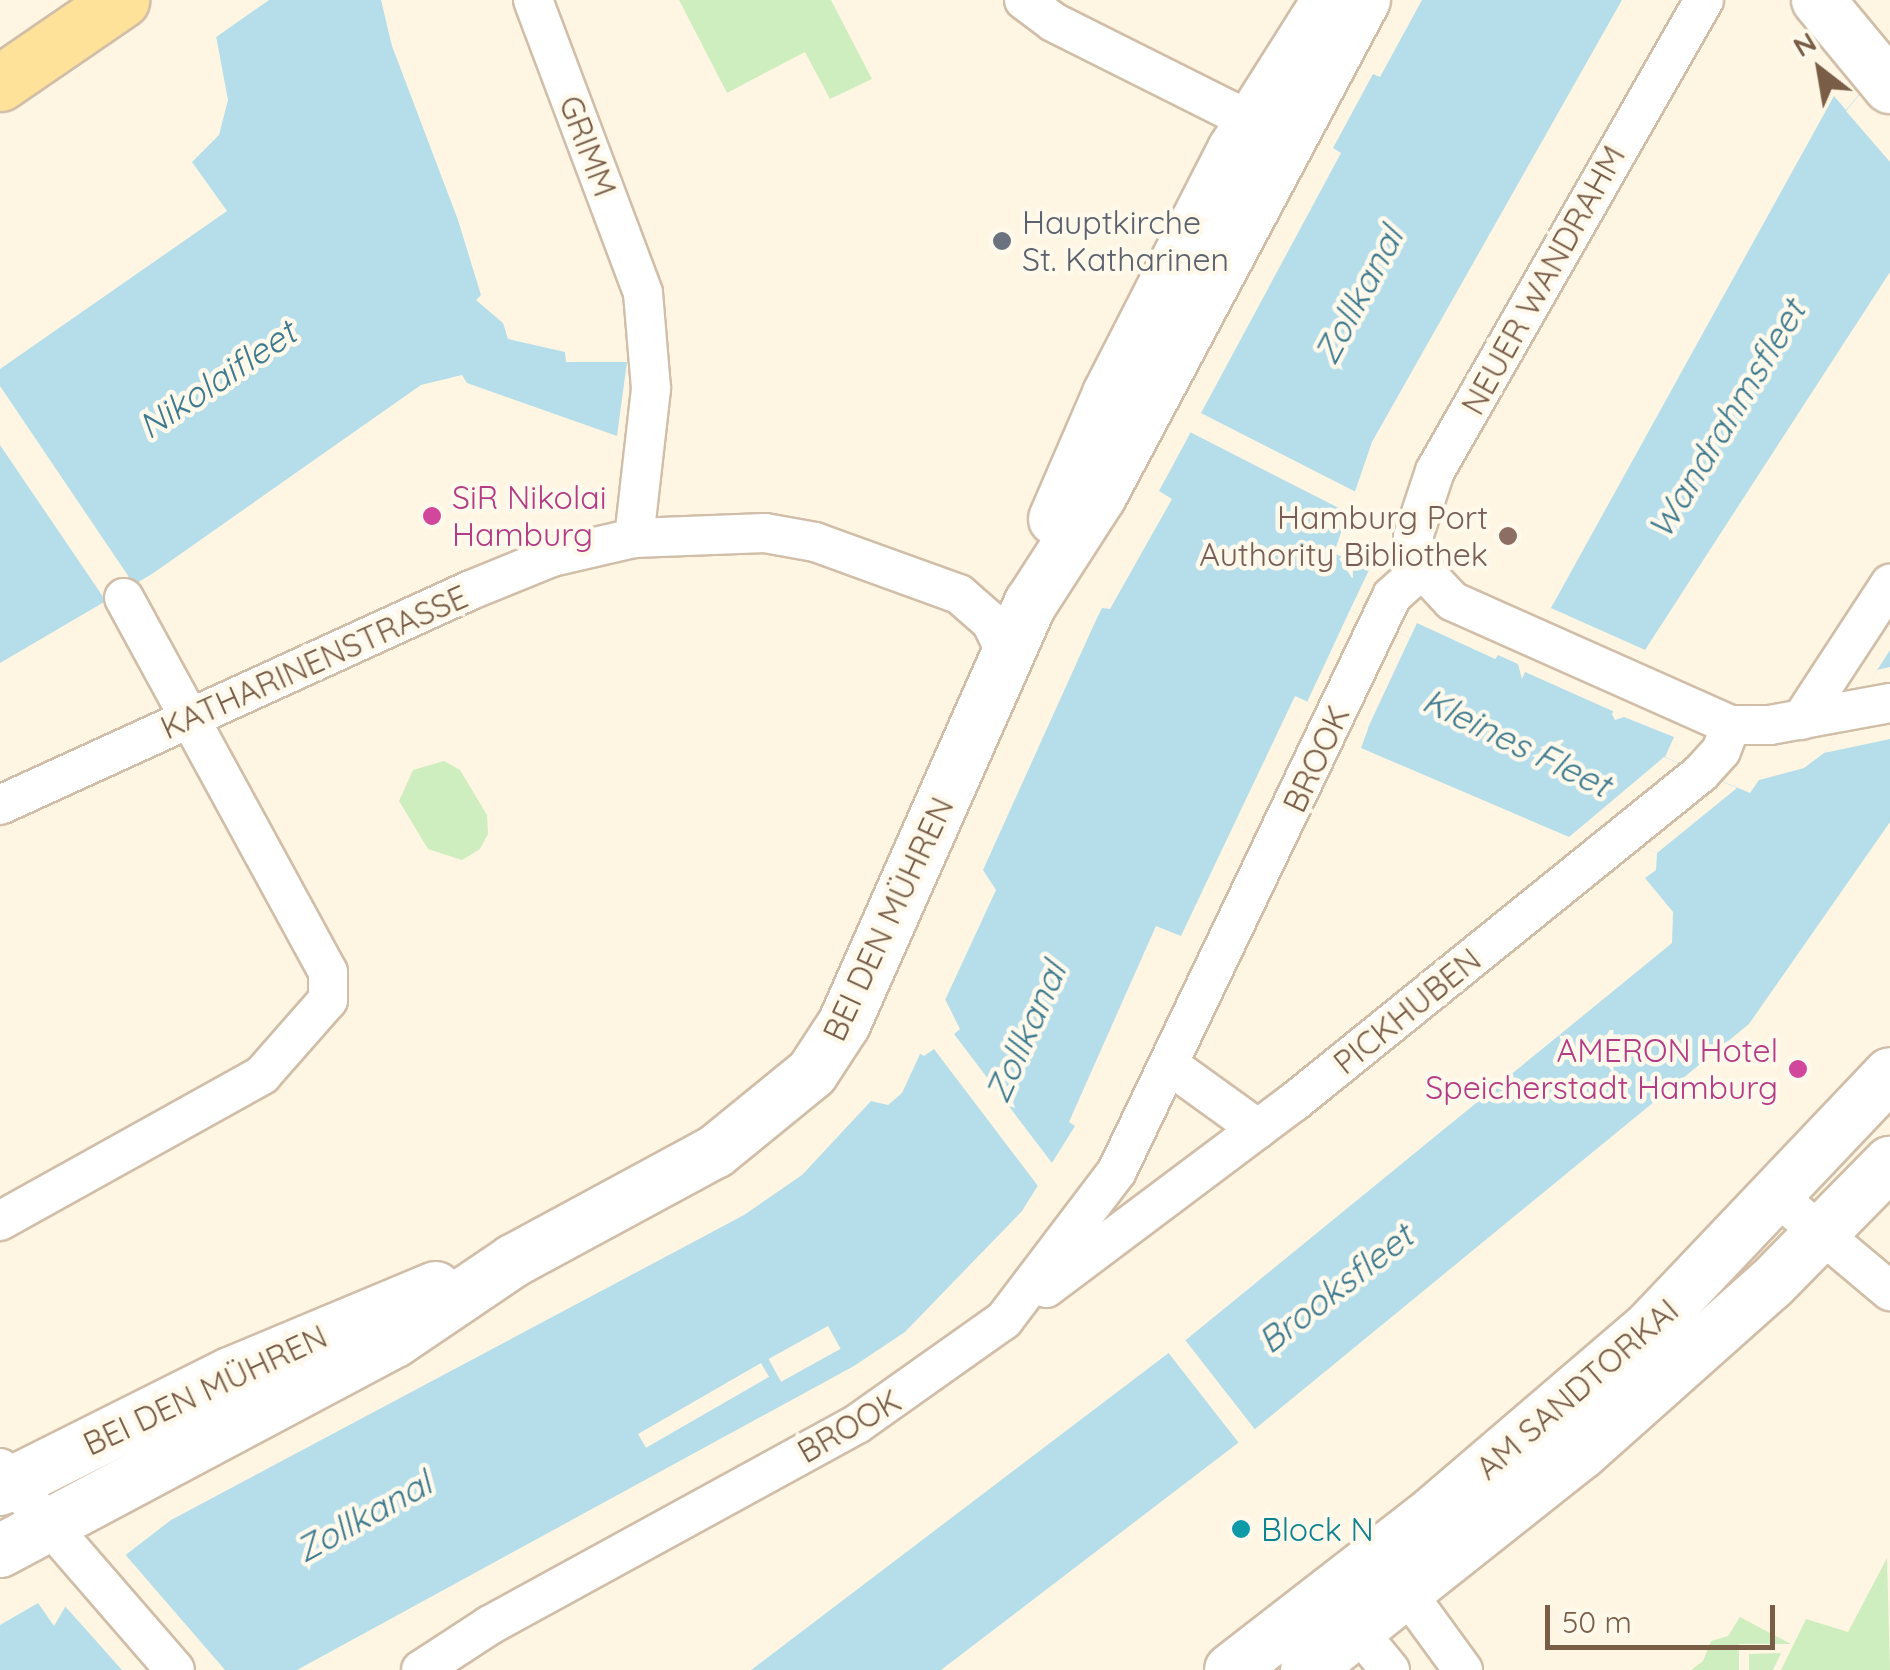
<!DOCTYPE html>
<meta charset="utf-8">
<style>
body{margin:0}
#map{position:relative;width:1890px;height:1670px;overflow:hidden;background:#fef6e3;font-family:Quicksand,sans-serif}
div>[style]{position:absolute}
.green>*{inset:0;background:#cfeec0}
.water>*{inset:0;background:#b6deea}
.pier>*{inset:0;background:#fef6e3;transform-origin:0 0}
.roads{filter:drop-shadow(2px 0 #d1bea8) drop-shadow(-2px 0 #d1bea8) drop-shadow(0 2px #d1bea8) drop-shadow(0 -2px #d1bea8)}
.minor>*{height:38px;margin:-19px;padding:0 19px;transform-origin:19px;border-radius:19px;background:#fff}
.secondary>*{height:52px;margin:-26px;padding:0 26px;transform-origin:26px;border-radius:26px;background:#fff}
.primary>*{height:55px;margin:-27.5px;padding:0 27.5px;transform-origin:27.5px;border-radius:27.5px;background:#ffe29a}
.dots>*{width:28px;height:28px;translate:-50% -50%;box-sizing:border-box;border:5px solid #fff9ec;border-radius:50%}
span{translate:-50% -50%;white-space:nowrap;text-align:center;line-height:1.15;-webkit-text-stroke:9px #fff9ec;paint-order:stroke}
.street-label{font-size:32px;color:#795d46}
.worship-label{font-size:32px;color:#5b616d}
.left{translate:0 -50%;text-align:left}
.hotel-label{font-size:32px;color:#b23c85}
.right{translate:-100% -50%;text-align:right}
.education-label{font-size:32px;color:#785e54}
.culture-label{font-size:32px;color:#0d838f}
.water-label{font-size:35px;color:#3d7a8f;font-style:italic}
.north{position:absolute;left:1770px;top:20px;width:100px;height:100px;-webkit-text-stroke:8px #fff9ec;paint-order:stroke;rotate:329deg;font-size:28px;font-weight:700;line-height:40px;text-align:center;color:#795d46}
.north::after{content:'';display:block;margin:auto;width:35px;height:45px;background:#795d46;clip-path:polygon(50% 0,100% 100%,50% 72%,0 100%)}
.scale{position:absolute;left:1545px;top:1605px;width:230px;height:45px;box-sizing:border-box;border:5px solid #795d46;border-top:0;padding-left:12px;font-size:30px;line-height:35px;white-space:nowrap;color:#795d46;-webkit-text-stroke:8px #fff9ec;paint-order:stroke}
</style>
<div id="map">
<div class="green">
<i style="clip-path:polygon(679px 0,831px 0,872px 79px,830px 99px,805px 52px,727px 93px)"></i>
<i style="clip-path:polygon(444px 761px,460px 770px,487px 815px,488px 834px,480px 849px,462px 860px,428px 849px,399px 801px,413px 770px)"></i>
<i style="clip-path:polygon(1887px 1558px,1890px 1670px,1781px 1670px,1806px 1619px,1848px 1632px)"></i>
<i style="clip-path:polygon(1740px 1617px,1791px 1644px,1739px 1644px,1739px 1670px,1691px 1670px,1703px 1661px,1711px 1641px,1728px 1636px)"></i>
<i style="clip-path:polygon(1781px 1653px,1773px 1670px,1749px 1670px,1749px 1654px)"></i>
</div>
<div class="water">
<i style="clip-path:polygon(190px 0,381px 0,392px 46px,458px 220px,481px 295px,476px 300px,503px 323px,508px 339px,565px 352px,566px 362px,627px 362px,617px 436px,467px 383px,462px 375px,421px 385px,152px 574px,0 663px,0 369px,227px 211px,192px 162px,219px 135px,228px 100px,216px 36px)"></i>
<i style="clip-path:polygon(1422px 0,1622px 0,1372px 442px,1334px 553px,1369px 570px,1350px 610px,1410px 638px,1417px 623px,1495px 659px,1498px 655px,1518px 664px,1522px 679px,1551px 608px,1834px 96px,1846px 110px,1890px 58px,1890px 272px,1645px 650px,1612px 714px,1615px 720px,1624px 717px,1674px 737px,1665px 757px,1750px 793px,1759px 780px,1804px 768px,1824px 753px,1890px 650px,1890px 822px,1749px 1024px,1238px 1443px,941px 1670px,751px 1670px,1187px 1339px,1672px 943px,1673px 912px,1645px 878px,1656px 870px,1657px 853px,1587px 822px,1569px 837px,1361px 748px,1368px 729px,1295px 696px,1181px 936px,1156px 926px,1069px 1122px,1075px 1126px,1022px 1211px,905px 1332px,854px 1366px,297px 1670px,0 1670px,0 1625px,38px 1603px,54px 1626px,71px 1597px,171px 1520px,744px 1215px,802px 1175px,871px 1101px,888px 1105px,902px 1093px,996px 890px,983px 870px,1096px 620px,1102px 608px,1110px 609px,1172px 499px,1159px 491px,1341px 153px,1333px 148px,1373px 74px,1380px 77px)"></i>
</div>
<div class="pier">
<i style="clip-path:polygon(185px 0,269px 0,212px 40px)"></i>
<i style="clip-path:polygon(1890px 58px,1890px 162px,1846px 111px)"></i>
<i style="clip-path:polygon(0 386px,137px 589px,110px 607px,0 445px)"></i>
<i style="left:1197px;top:411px;width:185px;height:22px;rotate:27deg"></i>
<i style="left:1551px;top:608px;width:103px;height:69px;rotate:24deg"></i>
<i style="left:1350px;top:610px;width:66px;height:101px;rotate:25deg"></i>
<i style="clip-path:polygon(1890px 667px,1890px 739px,1824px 753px,1877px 670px)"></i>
<i style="clip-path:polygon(1664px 757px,1737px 788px,1657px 853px,1587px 822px)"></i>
<i style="clip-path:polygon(944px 997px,960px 1029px,954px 1034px,1055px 1167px,1041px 1190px,934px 1049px,924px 1056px,917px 1052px)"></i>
<i style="left:828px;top:1326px;width:26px;height:68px;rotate:61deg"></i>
<i style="left:1182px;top:1336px;width:124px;height:21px;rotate:52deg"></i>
<i style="left:761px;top:1363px;width:16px;height:142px;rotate:60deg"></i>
<i style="clip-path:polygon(123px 1552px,225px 1670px,122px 1670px,64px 1605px,67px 1594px)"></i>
</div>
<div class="roads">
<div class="minor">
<i style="left:533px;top:0;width:313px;rotate:69.4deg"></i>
<i style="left:643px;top:293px;width:96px;rotate:85.2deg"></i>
<i style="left:651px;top:389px;width:150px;rotate:96.5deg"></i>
<i style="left:1024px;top:0;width:36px;rotate:37deg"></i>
<i style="left:1053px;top:22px;width:221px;rotate:26.6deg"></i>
<i style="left:1251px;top:121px;width:23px;rotate:50deg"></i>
<i style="left:1704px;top:0;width:542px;rotate:119.73deg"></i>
<i style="left:1435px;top:471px;width:70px;rotate:108.4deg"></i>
<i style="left:1413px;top:537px;width:33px;rotate:74deg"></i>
<i style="left:1422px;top:569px;width:44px;rotate:46.8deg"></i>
<i style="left:1452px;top:601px;width:305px;rotate:24deg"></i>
<i style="left:1801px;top:720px;width:163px;rotate:-56.8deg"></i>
<i style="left:0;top:805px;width:518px;rotate:-24.54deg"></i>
<i style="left:471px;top:590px;width:87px;rotate:-22.2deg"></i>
<i style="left:552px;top:557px;width:84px;rotate:-13deg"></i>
<i style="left:634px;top:538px;width:131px;rotate:-2.2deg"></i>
<i style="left:765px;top:533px;width:51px;rotate:10.2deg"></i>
<i style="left:815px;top:542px;width:153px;rotate:19.9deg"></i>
<i style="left:959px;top:594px;width:43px;rotate:41.2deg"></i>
<i style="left:991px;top:622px;width:34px;rotate:64deg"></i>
<i style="left:1172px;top:1067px;width:106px;rotate:35.8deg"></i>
<i style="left:1779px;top:1198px;width:145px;rotate:40deg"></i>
<i style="left:0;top:1221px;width:300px;rotate:-29.1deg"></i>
<i style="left:262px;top:1075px;width:100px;rotate:-48.7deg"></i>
<i style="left:328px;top:1000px;width:28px;rotate:-90deg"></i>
<i style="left:328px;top:972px;width:426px;rotate:-118.6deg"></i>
<i style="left:1046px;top:1288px;width:310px;rotate:-36.9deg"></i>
<i style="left:1294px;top:1102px;width:523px;rotate:-38.95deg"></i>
<i style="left:1701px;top:773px;width:30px;rotate:-48deg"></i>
<i style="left:1721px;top:751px;width:28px;rotate:-69deg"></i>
<i style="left:1731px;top:725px;width:39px"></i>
<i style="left:1770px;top:725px;width:122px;rotate:-10.4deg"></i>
<i style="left:0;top:1468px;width:267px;rotate:49.1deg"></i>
<i style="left:1393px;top:1574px;width:119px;rotate:53.9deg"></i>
<i style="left:1343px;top:1613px;width:74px;rotate:50.5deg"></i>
<i style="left:421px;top:1670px;width:82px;rotate:-33.1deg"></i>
<i style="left:490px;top:1625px;width:418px;rotate:-28.7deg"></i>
<i style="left:857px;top:1424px;width:180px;rotate:-35.3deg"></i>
<i style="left:1004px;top:1320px;width:187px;rotate:-52.8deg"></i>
<i style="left:1117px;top:1171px;width:637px;rotate:-64.44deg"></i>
<i style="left:1392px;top:596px;width:40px;rotate:-42deg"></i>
</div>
<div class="secondary">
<i style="left:1818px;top:0;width:113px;rotate:50.4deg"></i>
<i style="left:1055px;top:519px;width:136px;rotate:-66.6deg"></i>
<i style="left:1109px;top:394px;width:274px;rotate:-62.9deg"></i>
<i style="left:1234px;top:150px;width:178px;rotate:-57.7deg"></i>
<i style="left:0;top:1489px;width:257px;rotate:-26.6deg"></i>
<i style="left:230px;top:1374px;width:223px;rotate:-22.7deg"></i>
<i style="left:0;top:1551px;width:447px;rotate:-28deg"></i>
<i style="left:395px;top:1341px;width:143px;rotate:-34.1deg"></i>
<i style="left:513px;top:1261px;width:230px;rotate:-28.4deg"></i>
<i style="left:715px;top:1152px;width:125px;rotate:-39.2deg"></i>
<i style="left:812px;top:1073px;width:59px;rotate:-56.9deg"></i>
<i style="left:844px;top:1024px;width:461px;rotate:-66.1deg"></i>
<i style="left:1031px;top:603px;width:127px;rotate:-57.2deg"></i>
<i style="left:1100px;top:496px;width:562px;rotate:-61.98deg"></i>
<i style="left:1231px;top:1670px;width:247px;rotate:-37.8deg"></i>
<i style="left:1426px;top:1519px;width:296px;rotate:-40.6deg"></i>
<i style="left:1651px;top:1326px;width:347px;rotate:-46.5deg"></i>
<i style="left:1307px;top:1670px;width:350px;rotate:-38.4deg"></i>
<i style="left:1581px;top:1453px;width:254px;rotate:-41.7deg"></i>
<i style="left:1771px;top:1284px;width:170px;rotate:-45.5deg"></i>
</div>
<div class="primary">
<i style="left:0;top:83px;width:147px;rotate:-34.4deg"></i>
</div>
</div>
<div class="dots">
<i style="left:1002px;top:241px;background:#6b7280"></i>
<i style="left:432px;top:516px;background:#d1479c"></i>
<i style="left:1508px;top:536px;background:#8d6e63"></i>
<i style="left:1798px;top:1069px;background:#d1479c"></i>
<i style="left:1241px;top:1529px;background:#0f9aa8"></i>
</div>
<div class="street-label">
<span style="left:588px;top:146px;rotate:69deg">GRIMM</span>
<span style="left:1543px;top:280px;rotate:-61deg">NEUER WANDRAHM</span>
<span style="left:314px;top:662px;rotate:-24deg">KATHARINENSTRASSE</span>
<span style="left:1316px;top:759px;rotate:-65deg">BROOK</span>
<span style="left:888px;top:919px;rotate:-65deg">BEI DEN MÜHREN</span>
<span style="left:1407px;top:1011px;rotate:-39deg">PICKHUBEN</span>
<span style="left:1577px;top:1389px;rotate:-41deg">AM SANDTORKAI</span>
<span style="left:205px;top:1390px;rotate:-25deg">BEI DEN MÜHREN</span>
<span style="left:849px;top:1426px;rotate:-30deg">BROOK</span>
</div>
<div class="worship-label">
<span class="left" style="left:1022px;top:241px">Hauptkirche<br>St. Katharinen</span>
</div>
<div class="hotel-label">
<span class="left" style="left:452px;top:516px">SiR Nikolai<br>Hamburg</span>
<span class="right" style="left:1778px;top:1069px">AMERON Hotel<br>Speicherstadt Hamburg</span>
</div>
<div class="education-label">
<span class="right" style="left:1488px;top:536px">Hamburg Port<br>Authority Bibliothek</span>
</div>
<div class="culture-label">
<span class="left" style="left:1261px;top:1529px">Block N</span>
</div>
<div class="water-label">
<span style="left:1358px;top:295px;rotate:-62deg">Zollkanal</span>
<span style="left:217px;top:379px;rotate:-34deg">Nikolaifleet</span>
<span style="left:1726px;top:419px;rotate:-59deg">Wandrahmsfleet</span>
<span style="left:1517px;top:742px;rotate:26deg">Kleines Fleet</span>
<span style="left:1025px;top:1032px;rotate:-66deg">Zollkanal</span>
<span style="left:1335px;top:1288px;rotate:-38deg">Brooksfleet</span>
<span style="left:363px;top:1516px;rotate:-29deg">Zollkanal</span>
</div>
<div class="north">N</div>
<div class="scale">50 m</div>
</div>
